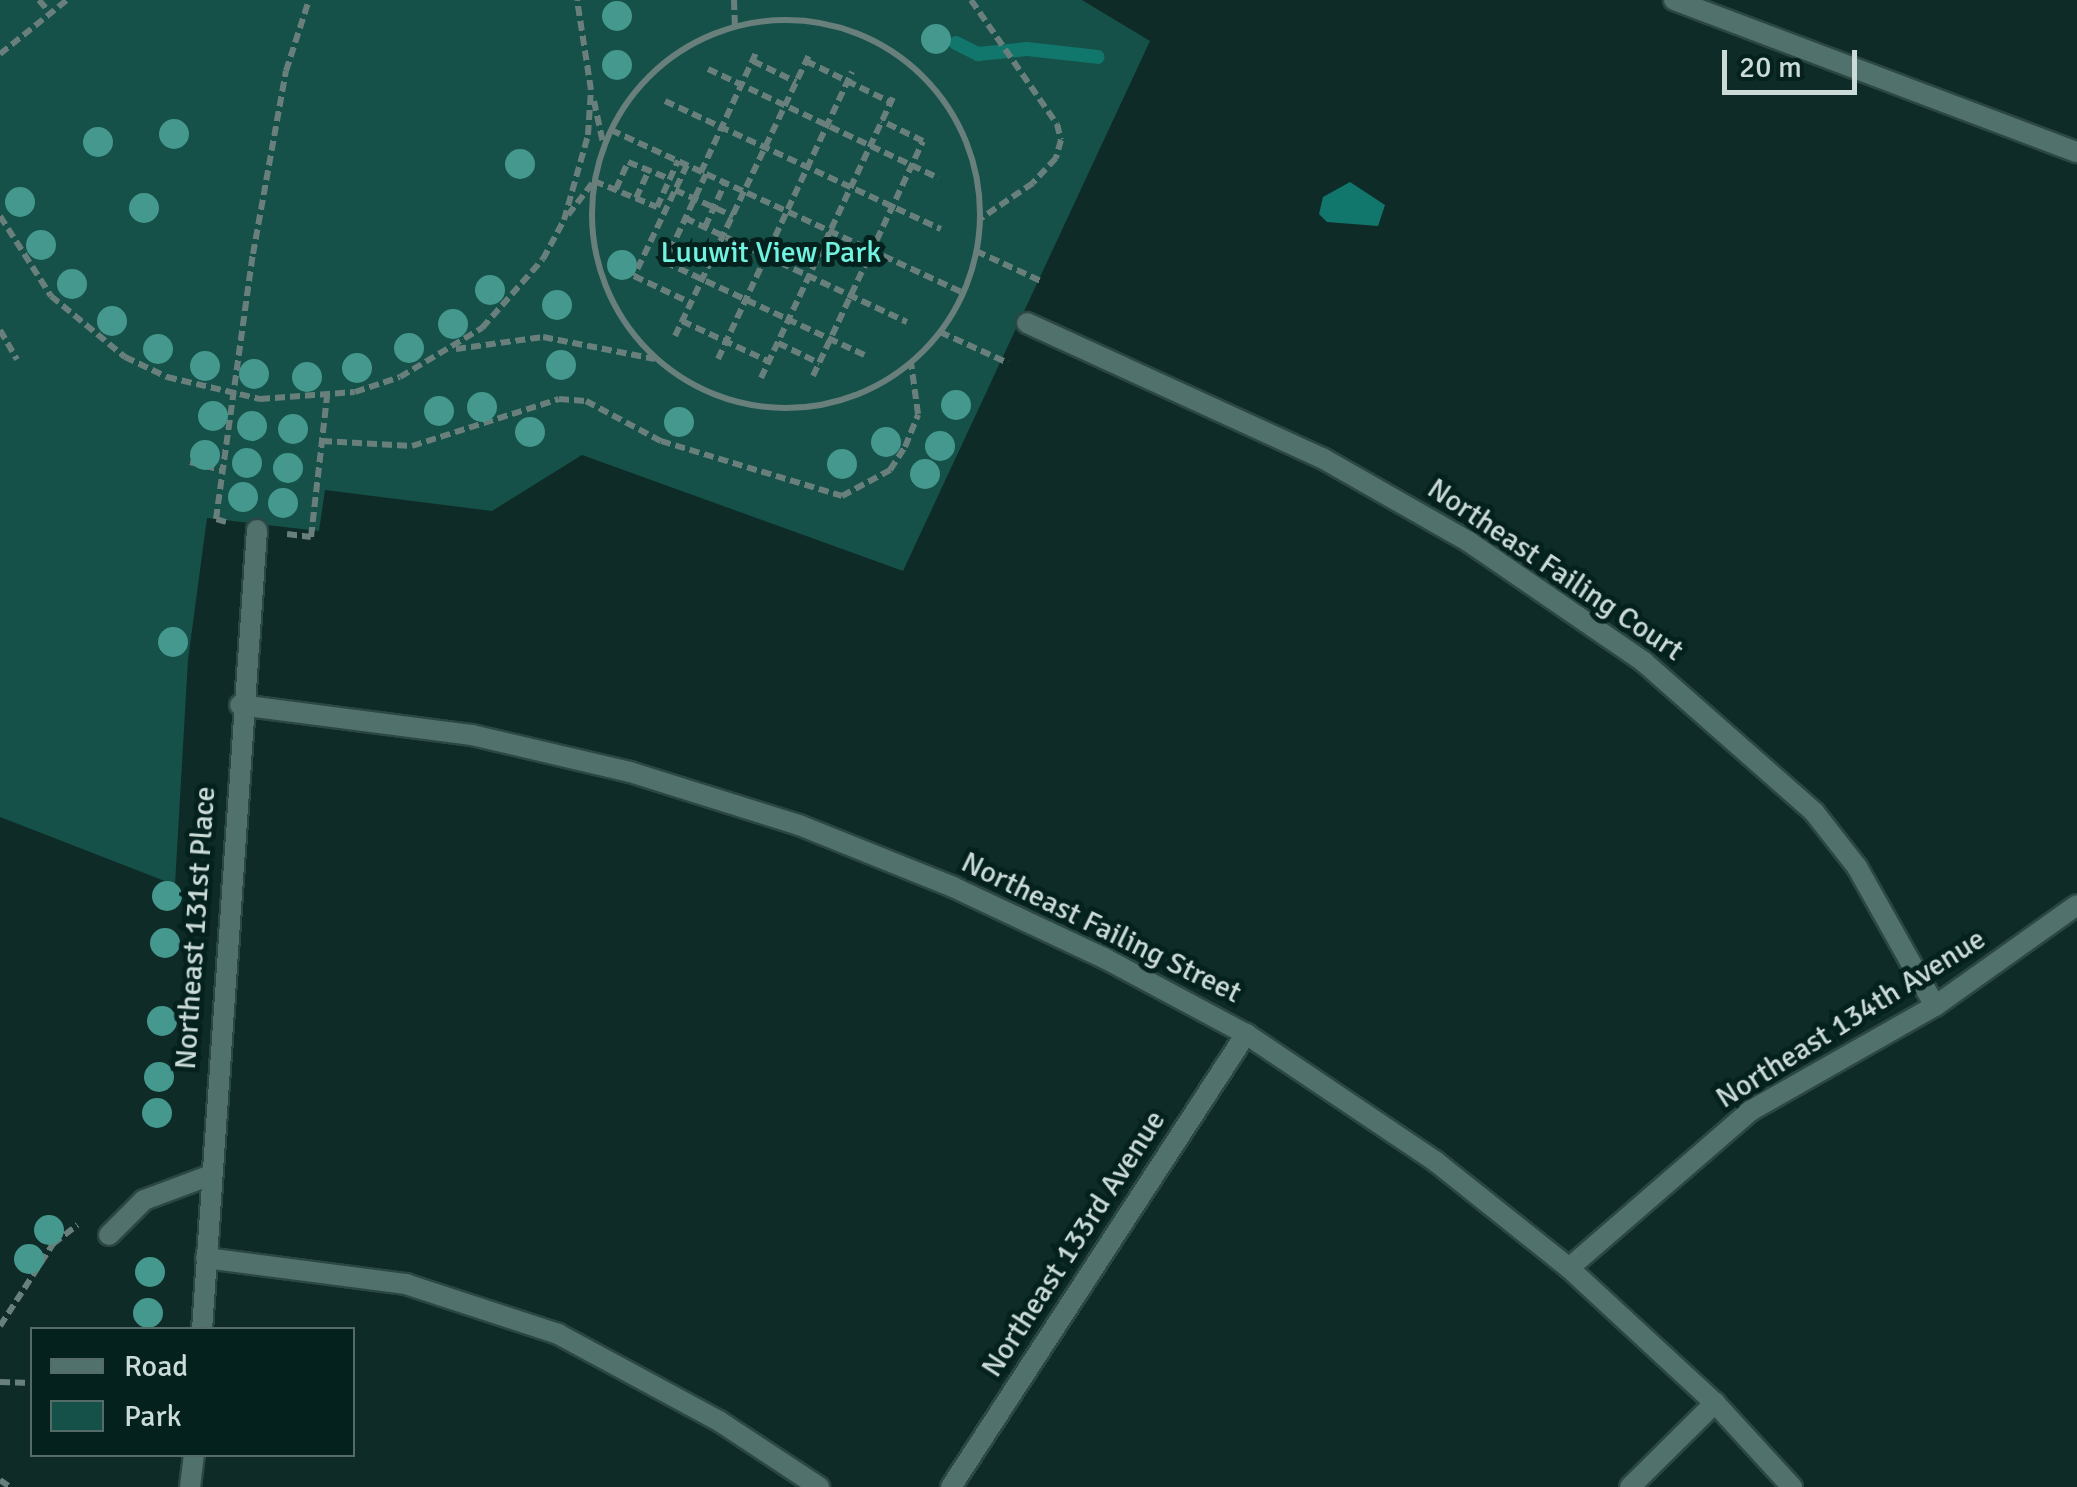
<!DOCTYPE html>
<style>
body{margin:0}
#map{position:relative;width:2077px;height:1487px;overflow:hidden;background:#0e2b27;font-family:Signika,sans-serif}
div>[style]{position:absolute}
.green>*{inset:0;background:#155049}
.water>*{inset:0;background:#11766b}
.stream>*{height:14px;margin:-7px;padding:0 7px;transform-origin:7px;border-radius:7px;background:#11766b}
.path>*{height:6px;margin-top:-3px;transform-origin:0;background:repeating-linear-gradient(90deg,#687f7c 0 10px,transparent 0 15px)}
.path>.ring{margin:-3px;padding:0;box-sizing:content-box;background:none;border:6px solid #687f7c;border-radius:50%}
.roads{filter:drop-shadow(2px 0 #2c4743) drop-shadow(-2px 0 #2c4743) drop-shadow(0 2px #2c4743) drop-shadow(0 -2px #2c4743)}
.lane>*{height:20px;margin:-10px;padding:0 10px;transform-origin:10px;border-radius:10px;background:#50716c}
.street>*{height:20px;margin:-10px;padding:0 10px;transform-origin:10px;border-radius:10px;background:#50716c}
.trees>*{width:30px;height:30px;margin:-15px;border-radius:50%;background:#45988d}
span{translate:-50% -50%;white-space:nowrap;text-align:center;line-height:1.15;-webkit-text-stroke:10px #04211e;paint-order:stroke}
.park-label{font-size:30px;color:#72f2e0}
.street-label{font-size:30px;color:#cbdbd8}
.legend{position:absolute;left:30px;top:1327px;width:325px;height:130px;box-sizing:border-box;background:#04211e;border:2px solid #546b68;margin:0;padding:12px 18px;list-style:none;font-size:30px;color:#cbdbd8}
.legend li{display:flex;align-items:center;gap:20px;height:50px}
.legend b{width:50px;border:2px solid #546b68}
.scale{position:absolute;left:1722px;top:50px;width:135px;height:45px;box-sizing:border-box;border:5px solid #cbdbd8;border-top:0;padding-left:12px;font-size:30px;line-height:35px;white-space:nowrap;color:#cbdbd8;-webkit-text-stroke:8px #04211e;paint-order:stroke}
</style>
<div id="map">
<div class="green">
<i style="clip-path:polygon(0 0,1082px 0,1150px 41px,903px 571px,582px 455px,492px 511px,325px 490px,319px 531px,207px 518px,188px 660px,175px 885px,0 817px)"></i>
</div>
<div class="water">
<i style="clip-path:polygon(1350px 182px,1385px 205px,1378px 226px,1327px 222px,1319px 214px,1323px 197px)"></i>
</div>
<div class="stream">
<i style="left:956px;top:43px;width:25px;rotate:27deg"></i>
<i style="left:978px;top:54px;width:49px;rotate:-5.8deg"></i>
<i style="left:1027px;top:49px;width:71px;rotate:6.4deg"></i>
</div>
<div class="path">
<i style="left:39px;top:0;width:17px;rotate:50deg"></i>
<i style="left:734px;top:0;width:27px;rotate:88deg"></i>
<i style="left:971px;top:0;width:151px;rotate:55.3deg"></i>
<i style="left:1057px;top:124px;width:16px;rotate:76deg"></i>
<i style="left:1061px;top:140px;width:19px;rotate:106deg"></i>
<i style="left:1056px;top:158px;width:34px;rotate:133deg"></i>
<i style="left:1033px;top:183px;width:64px;rotate:145.8deg"></i>
<i class="ring" style="left:592px;top:20px;width:382px;height:382px"></i>
<i style="left:0;top:54px;width:86px;rotate:-38.9deg"></i>
<i style="left:753px;top:61px;width:48px;rotate:26deg"></i>
<i style="left:806px;top:61px;width:93px;rotate:26deg"></i>
<i style="left:708px;top:69px;width:255px;rotate:25.3deg"></i>
<i style="left:594px;top:101px;width:43px;rotate:77.9deg"></i>
<i style="left:665px;top:101px;width:304px;rotate:24.9deg"></i>
<i style="left:611px;top:130px;width:389px;rotate:24.8deg"></i>
<i style="left:687px;top:165px;width:123px;rotate:115.5deg"></i>
<i style="left:634px;top:276px;width:63px;rotate:25.3deg"></i>
<i style="left:701px;top:172px;width:131px;rotate:-65.2deg"></i>
<i style="left:706px;top:174px;width:97px;rotate:115deg"></i>
<i style="left:665px;top:262px;width:220px;rotate:25deg"></i>
<i style="left:616px;top:189px;width:30px;rotate:-66deg"></i>
<i style="left:628px;top:162px;width:45px;rotate:22deg"></i>
<i style="left:675px;top:190px;width:64px;rotate:24.1deg"></i>
<i style="left:636px;top:198px;width:31px;rotate:-65deg"></i>
<i style="left:568px;top:215px;width:43px;rotate:-52.6deg"></i>
<i style="left:594px;top:181px;width:68px;rotate:22.4deg"></i>
<i style="left:657px;top:207px;width:51px;rotate:-65.5deg"></i>
<i style="left:0;top:216px;width:95px;rotate:57.5deg"></i>
<i style="left:51px;top:296px;width:96px;rotate:39.5deg"></i>
<i style="left:125px;top:357px;width:47px;rotate:25.5deg"></i>
<i style="left:167px;top:377px;width:96px;rotate:13.3deg"></i>
<i style="left:260px;top:399px;width:95px;rotate:-4.2deg"></i>
<i style="left:355px;top:392px;width:47px;rotate:-18.4deg"></i>
<i style="left:400px;top:377px;width:96px;rotate:-30.9deg"></i>
<i style="left:482px;top:328px;width:92px;rotate:-48.5deg"></i>
<i style="left:543px;top:259px;width:44px;rotate:-61.7deg"></i>
<i style="left:564px;top:220px;width:88px;rotate:-74.2deg"></i>
<i style="left:588px;top:135px;width:45px;rotate:-86.2deg"></i>
<i style="left:591px;top:90px;width:91px;rotate:-98.8deg"></i>
<i style="left:685px;top:218px;width:245px;rotate:25.1deg"></i>
<i style="left:705px;top:227px;width:48px;rotate:-65.6deg"></i>
<i style="left:976px;top:251px;width:72px;rotate:24.8deg"></i>
<i style="left:682px;top:321px;width:97px;rotate:25deg"></i>
<i style="left:0;top:330px;width:34px;rotate:60deg"></i>
<i style="left:940px;top:332px;width:75px;rotate:24.5deg"></i>
<i style="left:675px;top:336px;width:311px;rotate:-64.5deg"></i>
<i style="left:778px;top:343px;width:46px;rotate:26deg"></i>
<i style="left:456px;top:349px;width:88px;rotate:-7.9deg"></i>
<i style="left:543px;top:337px;width:114px;rotate:11.1deg"></i>
<i style="left:718px;top:359px;width:317px;rotate:-65deg"></i>
<i style="left:813px;top:376px;width:259px;rotate:-64.9deg"></i>
<i style="left:923px;top:141px;width:46px;rotate:-154deg"></i>
<i style="left:761px;top:378px;width:310px;rotate:-64.8deg"></i>
<i style="left:322px;top:441px;width:90px;rotate:3.2deg"></i>
<i style="left:412px;top:446px;width:154px;rotate:-17.7deg"></i>
<i style="left:559px;top:399px;width:27px;rotate:4deg"></i>
<i style="left:586px;top:401px;width:85px;rotate:28.1deg"></i>
<i style="left:661px;top:441px;width:189px;rotate:16.9deg"></i>
<i style="left:842px;top:496px;width:55px;rotate:-28.4deg"></i>
<i style="left:890px;top:470px;width:27px;rotate:-57deg"></i>
<i style="left:905px;top:447px;width:35px;rotate:-68deg"></i>
<i style="left:918px;top:414px;width:51px;rotate:-97.8deg"></i>
<i style="left:190px;top:462px;width:33px;rotate:14deg"></i>
<i style="left:226px;top:522px;width:10px;rotate:-163deg"></i>
<i style="left:216px;top:519px;width:268px;rotate:-82.1deg"></i>
<i style="left:253px;top:254px;width:186px;rotate:-79.8deg"></i>
<i style="left:286px;top:71px;width:75px;rotate:-72.1deg"></i>
<i style="left:287px;top:534px;width:24px;rotate:7deg"></i>
<i style="left:311px;top:537px;width:142px;rotate:-83.5deg"></i>
<i style="left:0;top:1326px;width:98px;rotate:-57.1deg"></i>
<i style="left:53px;top:1244px;width:31px;rotate:-38deg"></i>
<i style="left:0;top:1382px;width:32px;rotate:2deg"></i>
<i style="left:0;top:1480px;width:12px;rotate:35deg"></i>
</div>
<div class="roads">
<div class="lane">
<i style="left:109px;top:1235px;width:49px;rotate:-45deg"></i>
<i style="left:144px;top:1200px;width:72px;rotate:-20.5deg"></i>
</div>
<div class="street">
<i style="left:1674px;top:0;width:431px;rotate:20.7deg"></i>
<i style="left:1027px;top:323px;width:324px;rotate:24.6deg"></i>
<i style="left:1322px;top:458px;width:169px;rotate:29.7deg"></i>
<i style="left:1469px;top:542px;width:212px;rotate:34.4deg"></i>
<i style="left:1644px;top:662px;width:227px;rotate:41.4deg"></i>
<i style="left:1814px;top:812px;width:70px;rotate:52deg"></i>
<i style="left:1857px;top:867px;width:159px;rotate:60.7deg"></i>
<i style="left:240px;top:705px;width:234px;rotate:7.4deg"></i>
<i style="left:472px;top:735px;width:162px;rotate:13.2deg"></i>
<i style="left:630px;top:772px;width:177px;rotate:17.4deg"></i>
<i style="left:799px;top:825px;width:166px;rotate:21.9deg"></i>
<i style="left:953px;top:887px;width:167px;rotate:25.2deg"></i>
<i style="left:1104px;top:958px;width:161px;rotate:28.2deg"></i>
<i style="left:1246px;top:1034px;width:228px;rotate:33.9deg"></i>
<i style="left:1435px;top:1161px;width:171px;rotate:38.6deg"></i>
<i style="left:1569px;top:1268px;width:199px;rotate:42.8deg"></i>
<i style="left:1715px;top:1403px;width:114px;rotate:47.5deg"></i>
<i style="left:206px;top:1258px;width:202px;rotate:7.4deg"></i>
<i style="left:406px;top:1284px;width:160px;rotate:18.2deg"></i>
<i style="left:558px;top:1334px;width:183px;rotate:28.4deg"></i>
<i style="left:719px;top:1421px;width:120px;rotate:33.4deg"></i>
<i style="left:1569px;top:1268px;width:240px;rotate:-40.9deg"></i>
<i style="left:1750px;top:1111px;width:213px;rotate:-29.6deg"></i>
<i style="left:1935px;top:1006px;width:174px;rotate:-35.4deg"></i>
<i style="left:202px;top:1330px;width:802px;rotate:-86.07deg"></i>
<i style="left:190px;top:1487px;width:33px;rotate:-83deg"></i>
<i style="left:951px;top:1487px;width:541px;rotate:-56.93deg"></i>
<i style="left:1630px;top:1487px;width:120px;rotate:-44.7deg"></i>
</div>
</div>
<div class="trees">
<i style="left:617px;top:16px"></i>
<i style="left:936px;top:39px"></i>
<i style="left:617px;top:65px"></i>
<i style="left:174px;top:134px"></i>
<i style="left:98px;top:142px"></i>
<i style="left:520px;top:164px"></i>
<i style="left:20px;top:202px"></i>
<i style="left:144px;top:208px"></i>
<i style="left:41px;top:245px"></i>
<i style="left:622px;top:265px"></i>
<i style="left:72px;top:284px"></i>
<i style="left:490px;top:290px"></i>
<i style="left:557px;top:305px"></i>
<i style="left:112px;top:321px"></i>
<i style="left:453px;top:324px"></i>
<i style="left:409px;top:348px"></i>
<i style="left:158px;top:349px"></i>
<i style="left:561px;top:365px"></i>
<i style="left:205px;top:366px"></i>
<i style="left:357px;top:368px"></i>
<i style="left:254px;top:374px"></i>
<i style="left:307px;top:377px"></i>
<i style="left:956px;top:405px"></i>
<i style="left:482px;top:407px"></i>
<i style="left:439px;top:411px"></i>
<i style="left:213px;top:416px"></i>
<i style="left:679px;top:422px"></i>
<i style="left:252px;top:426px"></i>
<i style="left:293px;top:429px"></i>
<i style="left:530px;top:432px"></i>
<i style="left:886px;top:442px"></i>
<i style="left:940px;top:446px"></i>
<i style="left:205px;top:455px"></i>
<i style="left:247px;top:463px"></i>
<i style="left:842px;top:464px"></i>
<i style="left:288px;top:468px"></i>
<i style="left:925px;top:474px"></i>
<i style="left:243px;top:497px"></i>
<i style="left:283px;top:503px"></i>
<i style="left:173px;top:642px"></i>
<i style="left:167px;top:896px"></i>
<i style="left:165px;top:943px"></i>
<i style="left:162px;top:1021px"></i>
<i style="left:159px;top:1077px"></i>
<i style="left:157px;top:1113px"></i>
<i style="left:49px;top:1230px"></i>
<i style="left:29px;top:1259px"></i>
<i style="left:150px;top:1272px"></i>
<i style="left:148px;top:1313px"></i>
</div>
<div class="park-label">
<span style="left:771px;top:253px">Luuwit View Park</span>
</div>
<div class="street-label">
<span style="left:1555px;top:570px;rotate:34deg">Northeast Failing Court</span>
<span style="left:196px;top:928px;rotate:-86deg">Northeast 131st Place</span>
<span style="left:1101px;top:928px;rotate:26deg">Northeast Failing Street</span>
<span style="left:1851px;top:1019px;rotate:-32deg">Northeast 134th Avenue</span>
<span style="left:1074px;top:1244px;rotate:-57deg">Northeast 133rd Avenue</span>
</div>
<ul class="legend">
<li><b style="height:12px;background:#50716c"></b>Road</li>
<li><b style="height:28px;background:#155049"></b>Park</li>
</ul>
<div class="scale">20 m</div>
</div>
